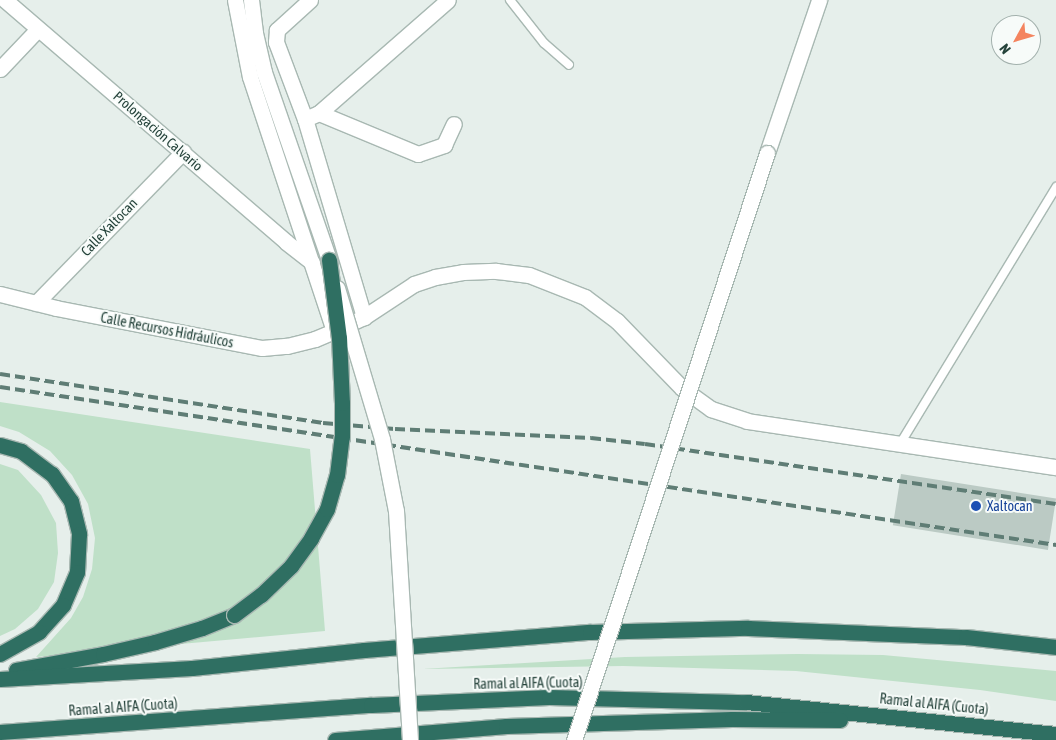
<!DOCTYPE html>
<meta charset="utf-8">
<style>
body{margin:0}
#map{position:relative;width:1056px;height:740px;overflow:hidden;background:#e6efeb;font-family:"Asap Condensed",sans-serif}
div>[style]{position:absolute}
.green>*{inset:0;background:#bfe0c8}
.building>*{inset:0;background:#bbcac4;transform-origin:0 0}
.roads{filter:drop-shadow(1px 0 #a8b8b2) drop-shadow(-1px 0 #a8b8b2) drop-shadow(0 1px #a8b8b2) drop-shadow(0 -1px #a8b8b2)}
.lane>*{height:8px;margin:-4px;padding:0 4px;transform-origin:4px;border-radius:4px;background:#fff}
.street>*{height:15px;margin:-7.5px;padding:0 7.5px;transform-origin:7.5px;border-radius:7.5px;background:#fff}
.secondary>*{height:15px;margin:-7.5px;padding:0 7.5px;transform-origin:7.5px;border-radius:7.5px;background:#fff}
.highway>*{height:15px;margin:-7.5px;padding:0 7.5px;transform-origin:7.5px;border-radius:7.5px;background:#2f6f62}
.rail>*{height:4px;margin-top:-2px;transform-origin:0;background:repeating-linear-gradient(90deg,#5f7d75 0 10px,transparent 0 15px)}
.bridges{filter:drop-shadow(1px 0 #a8b8b2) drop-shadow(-1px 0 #a8b8b2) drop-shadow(0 1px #a8b8b2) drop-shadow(0 -1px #a8b8b2)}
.street-bridge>*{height:15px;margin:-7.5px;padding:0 7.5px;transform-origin:7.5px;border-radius:7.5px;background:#fff}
.secondary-bridge>*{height:15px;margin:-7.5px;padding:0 7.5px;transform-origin:7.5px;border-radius:7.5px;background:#fff}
.highway-bridge>*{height:15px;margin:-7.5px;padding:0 7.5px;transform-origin:7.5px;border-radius:7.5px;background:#2f6f62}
.dots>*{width:14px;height:14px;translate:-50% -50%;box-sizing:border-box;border:2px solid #f7fbf9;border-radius:50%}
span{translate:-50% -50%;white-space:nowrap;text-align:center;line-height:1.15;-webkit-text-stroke:4px #f7fbf9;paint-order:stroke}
.street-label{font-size:14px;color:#24423a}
.transit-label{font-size:14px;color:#164399}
.left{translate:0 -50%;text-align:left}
.north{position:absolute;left:991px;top:15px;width:50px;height:50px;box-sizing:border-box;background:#f7fbf9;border:1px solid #a3b1ad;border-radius:50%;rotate:231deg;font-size:14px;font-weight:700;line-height:20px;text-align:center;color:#24423a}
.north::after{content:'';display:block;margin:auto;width:18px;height:22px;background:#f4845f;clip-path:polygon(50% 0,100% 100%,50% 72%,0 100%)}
</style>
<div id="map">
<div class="green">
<i style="clip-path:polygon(0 402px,310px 449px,325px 631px,36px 657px,71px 618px,83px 597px,92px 569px,95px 538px,88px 504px,72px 475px,50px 451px,19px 432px,0 426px)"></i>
<i style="clip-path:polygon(0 464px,18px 470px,41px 495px,56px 523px,58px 553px,54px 582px,38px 609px,15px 629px,0 636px)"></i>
<i style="clip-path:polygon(797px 654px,883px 655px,1056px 671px,1056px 701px,980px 690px,796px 671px,623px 666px,422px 669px,625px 657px)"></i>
</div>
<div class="building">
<i style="left:901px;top:474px;width:157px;height:52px;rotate:9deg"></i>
</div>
<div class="roads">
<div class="lane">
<i style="left:510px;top:0;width:55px;rotate:51.7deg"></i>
<i style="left:544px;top:43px;width:33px;rotate:41deg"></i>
<i style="left:900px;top:444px;width:301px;rotate:-58.7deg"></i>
</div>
<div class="street">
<i style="left:5px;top:0;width:371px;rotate:40.7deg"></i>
<i style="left:286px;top:242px;width:33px;rotate:38deg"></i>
<i style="left:235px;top:0;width:78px;rotate:79deg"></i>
<i style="left:250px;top:77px;width:268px;rotate:71.7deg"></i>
<i style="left:310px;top:0;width:45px;rotate:137.7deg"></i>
<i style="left:277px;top:30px;width:12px;rotate:95deg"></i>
<i style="left:276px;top:42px;width:82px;rotate:69.4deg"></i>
<i style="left:305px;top:119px;width:207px;rotate:73.4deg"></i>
<i style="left:0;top:69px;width:55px;rotate:-46.5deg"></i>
<i style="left:319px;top:113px;width:107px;rotate:22.5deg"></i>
<i style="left:418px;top:154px;width:28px;rotate:-19deg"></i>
<i style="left:444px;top:145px;width:23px;rotate:-65deg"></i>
<i style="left:305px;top:119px;width:15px;rotate:-23deg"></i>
<i style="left:319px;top:113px;width:171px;rotate:-41.2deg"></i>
<i style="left:767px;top:153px;width:162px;rotate:-71.2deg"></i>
<i style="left:0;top:294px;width:58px;rotate:14deg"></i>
<i style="left:56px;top:308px;width:210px;rotate:11deg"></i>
<i style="left:262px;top:348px;width:25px;rotate:-5deg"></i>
<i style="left:287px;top:346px;width:29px;rotate:-14deg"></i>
<i style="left:315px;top:339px;width:21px;rotate:-23deg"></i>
<i style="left:334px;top:331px;width:33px;rotate:-25deg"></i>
<i style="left:364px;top:317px;width:60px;rotate:-33.4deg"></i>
<i style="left:414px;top:284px;width:22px;rotate:-18deg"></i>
<i style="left:435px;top:277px;width:28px;rotate:-10deg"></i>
<i style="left:463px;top:272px;width:33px;rotate:-2deg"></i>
<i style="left:496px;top:271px;width:33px;rotate:7deg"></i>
<i style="left:529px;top:275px;width:60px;rotate:21.4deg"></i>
<i style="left:585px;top:297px;width:40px;rotate:37deg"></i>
<i style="left:617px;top:321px;width:93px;rotate:45.9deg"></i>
<i style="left:682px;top:388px;width:36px;rotate:36deg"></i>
<i style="left:711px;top:409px;width:38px;rotate:18deg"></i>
<i style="left:747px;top:421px;width:312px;rotate:8.5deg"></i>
<i style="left:36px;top:303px;width:211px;rotate:-45.8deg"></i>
</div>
<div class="secondary">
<i style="left:251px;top:0;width:33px;rotate:83deg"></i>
<i style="left:255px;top:33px;width:40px;rotate:77deg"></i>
<i style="left:264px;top:72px;width:199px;rotate:70.9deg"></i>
</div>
<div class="highway">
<i style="left:0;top:445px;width:22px;rotate:16deg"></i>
<i style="left:21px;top:451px;width:39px;rotate:37deg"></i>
<i style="left:52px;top:474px;width:33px;rotate:55deg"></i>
<i style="left:71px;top:501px;width:34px;rotate:76deg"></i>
<i style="left:79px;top:534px;width:38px;rotate:93deg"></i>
<i style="left:77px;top:572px;width:36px;rotate:113deg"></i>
<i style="left:63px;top:605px;width:36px;rotate:132deg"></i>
<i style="left:39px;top:632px;width:45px;rotate:150.6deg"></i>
<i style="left:16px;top:670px;width:88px;rotate:-10.4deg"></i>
<i style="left:103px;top:654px;width:53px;rotate:-13deg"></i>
<i style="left:155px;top:642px;width:49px;rotate:-16.6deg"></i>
<i style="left:202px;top:628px;width:35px;rotate:-22deg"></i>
<i style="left:0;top:679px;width:192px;rotate:-3.3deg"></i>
<i style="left:192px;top:668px;width:173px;rotate:-6deg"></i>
<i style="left:364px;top:650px;width:227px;rotate:-4.6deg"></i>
<i style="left:590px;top:632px;width:158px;rotate:-1.5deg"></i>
<i style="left:748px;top:628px;width:218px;rotate:2.4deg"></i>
<i style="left:966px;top:637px;width:91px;rotate:6.3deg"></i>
<i style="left:0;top:732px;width:372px;rotate:-4.2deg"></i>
<i style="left:371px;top:705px;width:178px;rotate:-2.6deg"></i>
<i style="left:549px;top:697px;width:197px;rotate:1.5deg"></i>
<i style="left:746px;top:702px;width:312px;rotate:5.9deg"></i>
<i style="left:335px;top:740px;width:172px;rotate:-4.7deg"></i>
<i style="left:506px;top:726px;width:226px;rotate:-1.8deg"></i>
<i style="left:732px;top:719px;width:108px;rotate:0.5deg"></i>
</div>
</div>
<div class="rail">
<i style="left:0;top:374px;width:327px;rotate:8.6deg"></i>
<i style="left:323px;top:423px;width:72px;rotate:4.8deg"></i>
<i style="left:395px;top:429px;width:196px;rotate:2.6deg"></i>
<i style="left:591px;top:438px;width:54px;rotate:6.3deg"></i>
<i style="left:645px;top:444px;width:415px;rotate:8.3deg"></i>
<i style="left:0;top:387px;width:1068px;rotate:8.51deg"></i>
</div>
<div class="bridges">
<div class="street-bridge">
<i style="left:574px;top:740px;width:618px;rotate:-71.8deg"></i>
</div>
<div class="secondary-bridge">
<i style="left:337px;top:288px;width:158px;rotate:73.4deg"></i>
<i style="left:382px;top:439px;width:73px;rotate:79deg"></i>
<i style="left:396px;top:511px;width:229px;rotate:86.5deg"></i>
</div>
<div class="highway-bridge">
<i style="left:234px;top:615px;width:34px;rotate:-37deg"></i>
<i style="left:261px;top:595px;width:42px;rotate:-44deg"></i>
<i style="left:291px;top:566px;width:34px;rotate:-54deg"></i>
<i style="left:311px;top:538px;width:33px;rotate:-61deg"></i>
<i style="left:327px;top:509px;width:35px;rotate:-74deg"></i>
<i style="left:337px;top:475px;width:38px;rotate:-83deg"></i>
<i style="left:342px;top:437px;width:34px;rotate:-90deg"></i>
<i style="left:342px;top:403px;width:65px;rotate:-92.6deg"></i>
<i style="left:339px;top:338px;width:79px;rotate:-97.3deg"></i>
</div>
</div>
<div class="dots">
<i style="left:976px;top:506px;background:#1a4fb4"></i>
</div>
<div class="street-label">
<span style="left:158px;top:131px;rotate:41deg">Prolongación Calvario</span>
<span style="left:109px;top:227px;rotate:-46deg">Calle Xaltocan</span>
<span style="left:167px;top:330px;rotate:11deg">Calle Recursos Hidráulicos</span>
<span style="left:528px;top:683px;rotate:-1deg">Ramal al AIFA (Cuota)</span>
<span style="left:934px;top:704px;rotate:6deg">Ramal al AIFA (Cuota)</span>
<span style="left:123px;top:707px;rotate:-4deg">Ramal al AIFA (Cuota)</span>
</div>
<div class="transit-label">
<span class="left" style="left:987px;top:506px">Xaltocan</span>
</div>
<div class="north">N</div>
</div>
